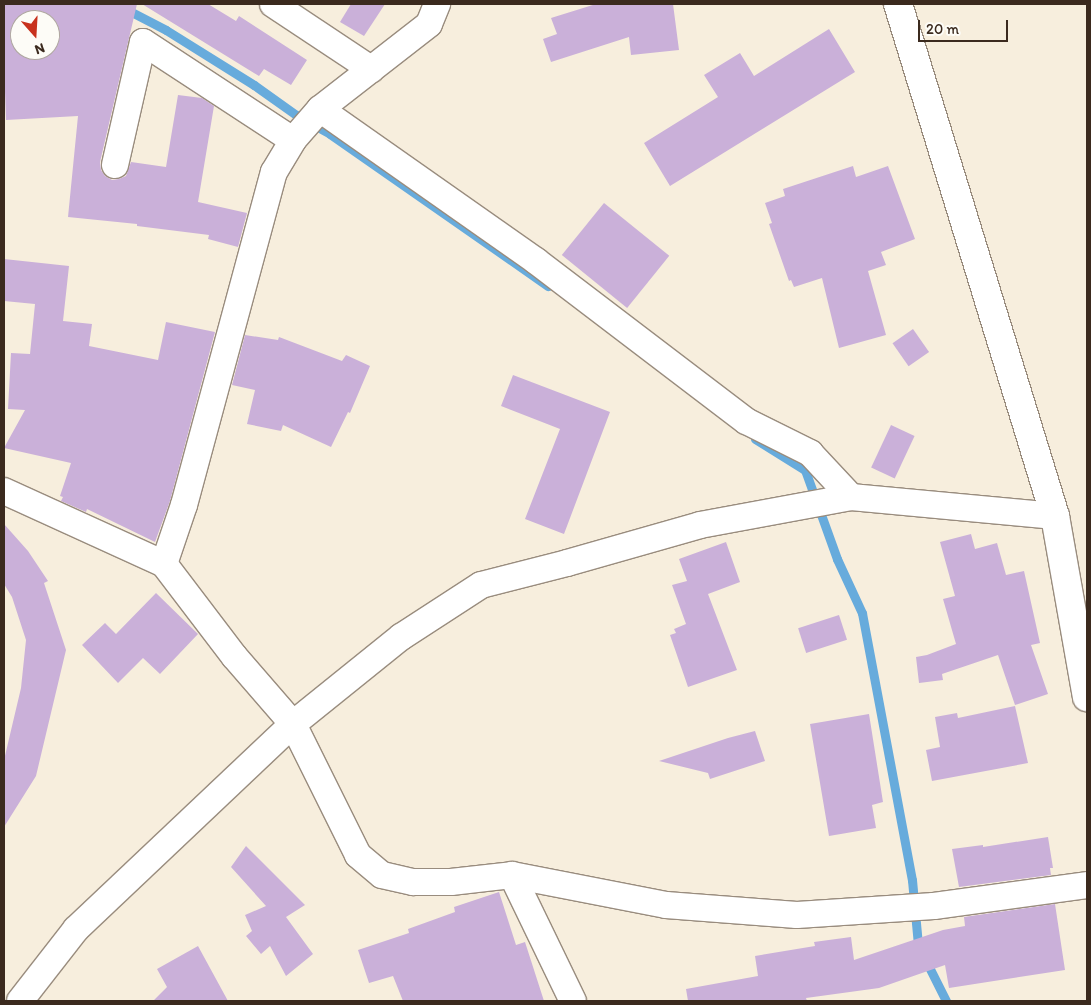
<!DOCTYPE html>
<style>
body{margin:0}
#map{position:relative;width:1091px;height:1005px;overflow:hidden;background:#f7eedd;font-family:Itim,sans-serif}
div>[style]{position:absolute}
.stream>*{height:9px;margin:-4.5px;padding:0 4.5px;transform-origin:4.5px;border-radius:4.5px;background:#67abdc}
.building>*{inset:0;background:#cab0d9;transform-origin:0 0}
.roads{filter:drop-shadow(1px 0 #998c7e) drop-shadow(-1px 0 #998c7e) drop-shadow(0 1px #998c7e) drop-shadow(0 -1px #998c7e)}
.minor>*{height:26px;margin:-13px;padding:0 13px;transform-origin:13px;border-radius:13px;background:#fff}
.tertiary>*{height:28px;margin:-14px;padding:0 14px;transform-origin:14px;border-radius:14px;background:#fff}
span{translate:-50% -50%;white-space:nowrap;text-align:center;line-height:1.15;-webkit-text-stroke:4px #fdfcf7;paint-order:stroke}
.frame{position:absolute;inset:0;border:5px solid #3b2a1e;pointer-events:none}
.north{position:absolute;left:10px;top:10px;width:50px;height:50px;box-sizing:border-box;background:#fdfcf7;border:1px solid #afa8a0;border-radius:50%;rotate:161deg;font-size:14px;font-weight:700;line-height:20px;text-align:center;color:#3b2a1e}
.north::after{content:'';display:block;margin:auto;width:18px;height:22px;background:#c8321e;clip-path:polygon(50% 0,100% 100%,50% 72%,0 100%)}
.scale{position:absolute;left:918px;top:20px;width:90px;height:22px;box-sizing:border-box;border:2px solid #3b2a1e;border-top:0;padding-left:6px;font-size:15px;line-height:18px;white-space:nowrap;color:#3b2a1e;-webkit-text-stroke:4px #fdfcf7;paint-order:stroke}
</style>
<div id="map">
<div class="stream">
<i style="left:116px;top:4px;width:56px;rotate:27.5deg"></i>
<i style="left:166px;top:30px;width:104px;rotate:32deg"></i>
<i style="left:254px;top:85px;width:52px;rotate:35.5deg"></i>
<i style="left:296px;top:115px;width:39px;rotate:29deg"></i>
<i style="left:330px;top:134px;width:266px;rotate:34.9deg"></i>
<i style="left:755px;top:439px;width:59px;rotate:31.8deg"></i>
<i style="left:805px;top:470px;width:95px;rotate:70.2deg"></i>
<i style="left:837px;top:559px;width:60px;rotate:65.2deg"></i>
<i style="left:862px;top:613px;width:272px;rotate:79.4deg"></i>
<i style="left:912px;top:880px;width:65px;rotate:84.7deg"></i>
<i style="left:918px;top:945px;width:63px;rotate:63.4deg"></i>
</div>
<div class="building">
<i style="clip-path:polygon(evenodd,5px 4px,137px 4px,100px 162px,101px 170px,105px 176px,112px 180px,119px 179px,126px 176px,131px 162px,166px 167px,178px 95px,202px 98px,214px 106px,198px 202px,247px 213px,238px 247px,208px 239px,209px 235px,137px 226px,137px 224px,68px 217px,78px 116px,6px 120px,4px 63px,5px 4px,20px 20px,50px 20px,50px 50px,20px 50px,20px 20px)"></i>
<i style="clip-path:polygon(142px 4px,208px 4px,236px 21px,239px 16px,307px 60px,291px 85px,264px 69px,259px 76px)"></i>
<i style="clip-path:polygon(351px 4px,385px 4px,364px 36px,340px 22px)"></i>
<i style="clip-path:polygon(596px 4px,673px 4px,679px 50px,631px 55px,629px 37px,551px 62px,543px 39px,557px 34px,551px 18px)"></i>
<i style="clip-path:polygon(829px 29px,855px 72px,670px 186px,644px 143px,718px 97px,704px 75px,740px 53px,754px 76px)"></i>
<i style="clip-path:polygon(853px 166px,856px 177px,888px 166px,915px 239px,881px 252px,886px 265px,868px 271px,886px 335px,839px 348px,822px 278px,794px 287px,791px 280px,789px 281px,769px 224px,772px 223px,765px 203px,785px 196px,783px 189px)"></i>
<i style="left:604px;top:203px;width:84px;height:67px;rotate:39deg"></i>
<i style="clip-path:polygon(4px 259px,69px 266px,63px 321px,92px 324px,89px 346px,158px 360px,166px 322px,215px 332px,170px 501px,155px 542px,87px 509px,86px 512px,61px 501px,63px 497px,60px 496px,71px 463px,4px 448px,25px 410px,8px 409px,11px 353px,30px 354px,35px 304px,4px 301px)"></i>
<i style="left:913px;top:329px;width:28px;height:25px;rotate:55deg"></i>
<i style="clip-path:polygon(245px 335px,278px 340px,279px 337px,342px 361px,346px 355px,370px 366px,350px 413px,348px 412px,331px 447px,283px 425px,281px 431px,247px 424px,255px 390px,232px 385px)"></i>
<i style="clip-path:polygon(513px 375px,610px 412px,564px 534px,525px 519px,560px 429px,501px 406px)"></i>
<i style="left:891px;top:425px;width:26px;height:47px;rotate:25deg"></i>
<i style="clip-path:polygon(4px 524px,28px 551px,48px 581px,44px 583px,66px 650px,36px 776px,4px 827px,4px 760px,21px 688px,26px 640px,12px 597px,4px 584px)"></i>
<i style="clip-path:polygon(971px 534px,975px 549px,997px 543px,1006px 575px,1024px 571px,1040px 643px,1031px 645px,1048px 694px,1015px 705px,998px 655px,942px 674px,943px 680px,919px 683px,916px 657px,927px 655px,956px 644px,943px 599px,955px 596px,940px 542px)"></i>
<i style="clip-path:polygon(726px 542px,740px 582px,708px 594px,737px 670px,688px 687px,670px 635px,676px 633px,674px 629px,686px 624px,672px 585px,687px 581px,679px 559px)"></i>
<i style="clip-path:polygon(156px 593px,198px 634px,160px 674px,143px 658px,118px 683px,82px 645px,105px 623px,116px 634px)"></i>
<i style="left:839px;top:615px;width:26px;height:43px;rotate:72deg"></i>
<i style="clip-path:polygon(1015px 706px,1028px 763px,932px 781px,926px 750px,940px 747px,935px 717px,957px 713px,958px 718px)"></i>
<i style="clip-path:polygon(869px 714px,883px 802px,872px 805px,876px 828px,829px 836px,810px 724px)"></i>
<i style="clip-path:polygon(755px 731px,765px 761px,710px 779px,708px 773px,659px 761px,728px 738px)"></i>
<i style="clip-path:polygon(1048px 837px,1053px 868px,1050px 868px,1051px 875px,959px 887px,952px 849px,983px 845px,983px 847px)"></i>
<i style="clip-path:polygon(246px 846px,305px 905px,286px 917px,313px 954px,286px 976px,270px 946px,261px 954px,246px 936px,252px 931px,245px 915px,266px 906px,231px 867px)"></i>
<i style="clip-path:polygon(499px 892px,516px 945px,525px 942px,544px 1001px,403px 1001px,393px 976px,369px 983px,358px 950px,409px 933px,408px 929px,455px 912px,454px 907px)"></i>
<i style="clip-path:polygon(1055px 904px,1065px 970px,949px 988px,945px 965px,879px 988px,806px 998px,807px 1001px,688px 1001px,686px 989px,758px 976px,755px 956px,815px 946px,814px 942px,851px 937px,854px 960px,943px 930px,965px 926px,964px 917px)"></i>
<i style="clip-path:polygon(198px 946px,228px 1001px,153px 1001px,167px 987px,157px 969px)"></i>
</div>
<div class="roads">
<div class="minor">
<i style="left:273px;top:4px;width:118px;rotate:33.6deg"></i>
<i style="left:320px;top:109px;width:264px;rotate:35.1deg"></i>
<i style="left:536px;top:261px;width:264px;rotate:37.3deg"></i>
<i style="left:746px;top:421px;width:72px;rotate:26.6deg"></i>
<i style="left:810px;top:453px;width:60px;rotate:47deg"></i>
<i style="left:115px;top:165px;width:126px;rotate:-77.2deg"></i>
<i style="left:143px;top:42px;width:179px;rotate:33.2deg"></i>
<i style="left:4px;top:491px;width:176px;rotate:24.5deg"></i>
<i style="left:164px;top:564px;width:116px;rotate:52.7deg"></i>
<i style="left:234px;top:656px;width:90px;rotate:49.1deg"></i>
<i style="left:293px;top:724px;width:146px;rotate:63.6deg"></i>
<i style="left:358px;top:855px;width:31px;rotate:40deg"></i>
<i style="left:382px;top:875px;width:32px;rotate:13deg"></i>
<i style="left:413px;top:882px;width:38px"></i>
<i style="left:451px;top:882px;width:61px;rotate:-6.5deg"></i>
<i style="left:512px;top:875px;width:157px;rotate:11deg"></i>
<i style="left:666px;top:905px;width:131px;rotate:4.4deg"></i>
<i style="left:797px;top:915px;width:137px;rotate:-3.8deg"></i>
<i style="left:934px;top:906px;width:154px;rotate:-7.8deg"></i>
<i style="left:164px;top:564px;width:62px;rotate:-71.3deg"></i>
<i style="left:184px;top:505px;width:345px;rotate:-74.9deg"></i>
<i style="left:274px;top:172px;width:37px;rotate:-59deg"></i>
<i style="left:293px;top:140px;width:41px;rotate:-48.9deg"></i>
<i style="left:320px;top:109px;width:138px;rotate:-37.9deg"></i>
<i style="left:429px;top:24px;width:22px;rotate:-68deg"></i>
<i style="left:512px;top:875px;width:140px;rotate:64.2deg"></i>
<i style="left:20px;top:1001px;width:91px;rotate:-52.1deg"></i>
<i style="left:76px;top:929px;width:299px;rotate:-43.4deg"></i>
<i style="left:293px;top:724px;width:139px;rotate:-38.9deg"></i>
<i style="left:401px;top:637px;width:95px;rotate:-33deg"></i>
<i style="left:481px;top:585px;width:89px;rotate:-14.3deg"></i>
<i style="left:567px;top:563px;width:138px;rotate:-15.9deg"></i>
<i style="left:700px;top:525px;width:154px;rotate:-10.5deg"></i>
<i style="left:851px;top:497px;width:205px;rotate:5.3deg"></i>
</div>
<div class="tertiary">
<i style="left:898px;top:4px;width:536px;rotate:72.95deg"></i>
<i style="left:1055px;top:516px;width:184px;rotate:80deg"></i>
</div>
</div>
<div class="frame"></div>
<div class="north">N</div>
<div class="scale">20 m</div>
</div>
